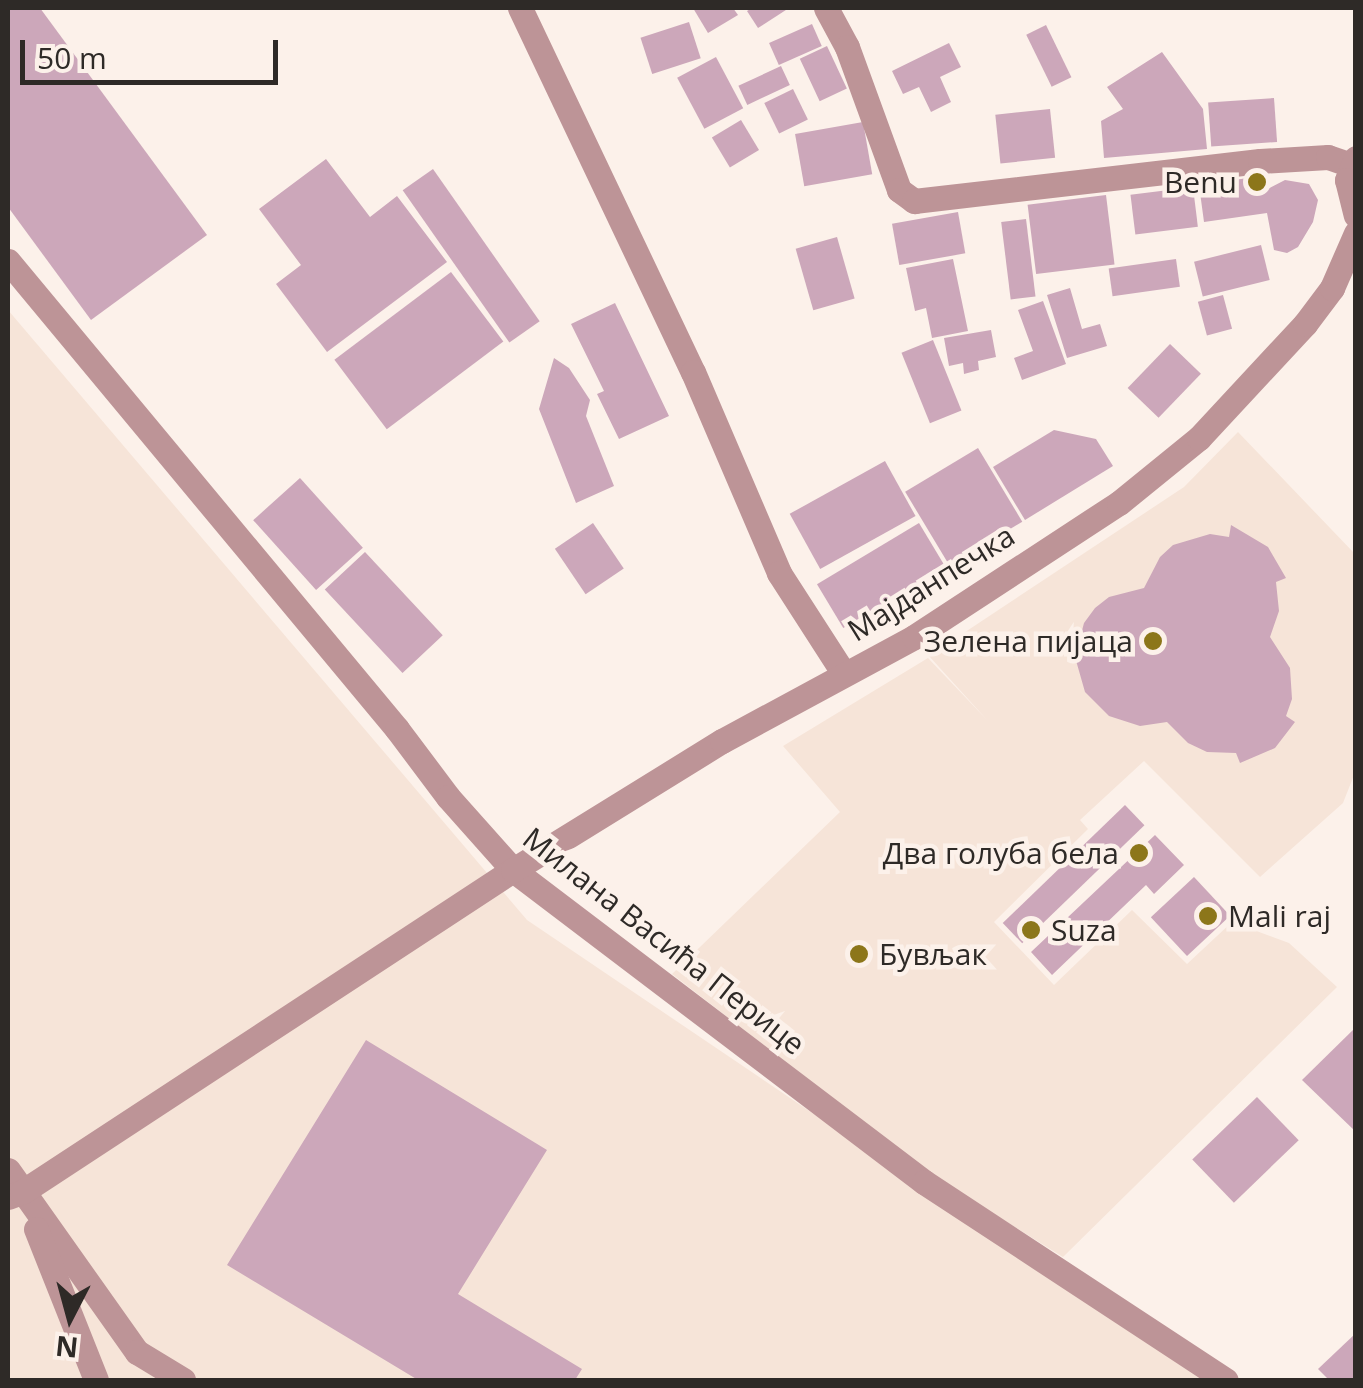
<!DOCTYPE html>
<meta charset="utf-8">
<style>
body{margin:0}
#map{position:relative;width:1363px;height:1388px;overflow:hidden;background:#fcf1ea;font-family:"Open Sans",sans-serif}
div>[style]{position:absolute}
.built>*{inset:0;background:#f6e4d8}
.building>*{inset:0;background:#cca7ba;transform-origin:0 0}
.minor>*{height:25px;margin:-12.5px;padding:0 12.5px;transform-origin:12.5px;border-radius:12.5px;background:#bd9497}
.dots>*{width:28px;height:28px;translate:-50% -50%;box-sizing:border-box;border:5px solid #fcf1ea;border-radius:50%}
span{translate:-50% -50%;white-space:nowrap;text-align:center;line-height:1.15;-webkit-text-stroke:9px #fcf1ea;paint-order:stroke}
.poi-label{font-size:30px;color:#2e2a27}
.right{translate:-100% -50%;text-align:right}
.left{translate:0 -50%;text-align:left}
.street-label{font-size:30px;color:#2e2a27}
.frame{position:absolute;inset:0;border:10px solid #2e2a27;pointer-events:none}
.north{position:absolute;left:20px;top:1268px;width:100px;height:100px;-webkit-text-stroke:8px #fcf1ea;paint-order:stroke;rotate:186deg;font-size:28px;font-weight:700;line-height:40px;text-align:center;color:#2e2a27}
.north::after{content:'';display:block;margin:auto;width:35px;height:45px;background:#2e2a27;clip-path:polygon(50% 0,100% 100%,50% 72%,0 100%)}
.scale{position:absolute;left:20px;top:40px;width:258px;height:45px;box-sizing:border-box;border:5px solid #2e2a27;border-top:0;padding-left:12px;font-size:30px;line-height:35px;white-space:nowrap;color:#2e2a27;-webkit-text-stroke:8px #fcf1ea;paint-order:stroke}
</style>
<div id="map">
<div class="built">
<i style="clip-path:polygon(8px 310px,527px 920px,1207px 1380px,8px 1380px)"></i>
<i style="clip-path:polygon(1238px 432px,1355px 554px,1356px 770px,1343px 803px,1260px 877px,1144px 761px,1080px 820px,1088px 829px,994px 922px,1054px 985px,1132px 910px,1187px 964px,1232px 922px,1289px 943px,1337px 987px,1063px 1257px,931px 1175px,672px 974px,840px 812px,783px 746px,928px 658px,988px 721px,929px 656px,1184px 487px)"></i>
</div>
<div class="building">
<i style="clip-path:polygon(8px 8px,40px 8px,207px 235px,91px 320px,8px 207px)"></i>
<i style="clip-path:polygon(693px 8px,733px 8px,738px 15px,708px 33px)"></i>
<i style="clip-path:polygon(752px 8px,789px 8px,758px 28px,747px 11px)"></i>
<i style="left:689px;top:22px;width:38px;height:51px;rotate:72deg"></i>
<i style="left:812px;top:24px;width:24px;height:47px;rotate:66deg"></i>
<i style="left:1046px;top:25px;width:58px;height:22px;rotate:64deg"></i>
<i style="clip-path:polygon(949px 43px,961px 67px,940px 77px,951px 102px,931px 112px,919px 87px,903px 94px,892px 71px)"></i>
<i style="left:827px;top:46px;width:47px;height:30px;rotate:65deg"></i>
<i style="clip-path:polygon(1162px 52px,1203px 109px,1207px 149px,1104px 158px,1101px 121px,1123px 109px,1107px 87px)"></i>
<i style="left:716px;top:57px;width:58px;height:44px;rotate:62deg"></i>
<i style="left:781px;top:66px;width:21px;height:47px;rotate:65deg"></i>
<i style="left:793px;top:89px;width:34px;height:32px;rotate:64deg"></i>
<i style="left:1274px;top:98px;width:44px;height:66px;rotate:86deg"></i>
<i style="left:1050px;top:109px;width:49px;height:55px;rotate:84deg"></i>
<i style="left:741px;top:120px;width:35px;height:34px;rotate:59deg"></i>
<i style="left:863px;top:122px;width:53px;height:69px;rotate:80deg"></i>
<i style="clip-path:polygon(326px 159px,370px 217px,397px 196px,447px 262px,327px 352px,276px 284px,301px 265px,259px 209px)"></i>
<i style="left:433px;top:169px;width:186px;height:37px;rotate:55deg"></i>
<i style="clip-path:polygon(1262px 176px,1264px 191px,1285px 180px,1309px 184px,1318px 200px,1313px 222px,1298px 247px,1287px 253px,1274px 250px,1267px 213px,1204px 222px,1199px 185px)"></i>
<i style="left:1193px;top:187px;width:40px;height:63px;rotate:83deg"></i>
<i style="left:1106px;top:195px;width:70px;height:79px;rotate:83deg"></i>
<i style="left:958px;top:212px;width:42px;height:67px;rotate:80deg"></i>
<i style="left:1026px;top:219px;width:78px;height:25px;rotate:83deg"></i>
<i style="left:837px;top:237px;width:64px;height:43px;rotate:74deg"></i>
<i style="left:1261px;top:245px;width:36px;height:69px;rotate:76deg"></i>
<i style="clip-path:polygon(953px 259px,968px 331px,932px 338px,926px 308px,915px 311px,906px 268px)"></i>
<i style="left:1176px;top:259px;width:28px;height:68px;rotate:82deg"></i>
<i style="left:451px;top:272px;width:87px;height:146px;rotate:53deg"></i>
<i style="clip-path:polygon(1070px 288px,1082px 329px,1100px 324px,1107px 346px,1067px 358px,1047px 295px)"></i>
<i style="left:1223px;top:295px;width:35px;height:26px;rotate:75deg"></i>
<i style="clip-path:polygon(1043px 301px,1066px 364px,1022px 380px,1014px 358px,1033px 351px,1018px 310px)"></i>
<i style="clip-path:polygon(615px 303px,669px 416px,619px 439px,597px 394px,604px 391px,571px 324px)"></i>
<i style="clip-path:polygon(991px 330px,996px 357px,978px 361px,979px 370px,964px 374px,963px 363px,949px 366px,944px 338px)"></i>
<i style="left:933px;top:340px;width:76px;height:34px;rotate:68deg"></i>
<i style="left:1170px;top:344px;width:43px;height:61px;rotate:44deg"></i>
<i style="clip-path:polygon(554px 358px,569px 368px,590px 400px,586px 416px,614px 486px,576px 503px,539px 409px)"></i>
<i style="clip-path:polygon(1054px 430px,1096px 439px,1113px 466px,1025px 520px,993px 467px)"></i>
<i style="left:978px;top:448px;width:86px;height:85px;rotate:59deg"></i>
<i style="left:885px;top:461px;width:63px;height:109px;rotate:61deg"></i>
<i style="left:300px;top:478px;width:94px;height:63px;rotate:48deg"></i>
<i style="left:593px;top:523px;width:55px;height:46px;rotate:56deg"></i>
<i style="left:919px;top:523px;width:51px;height:119px;rotate:59deg"></i>
<i style="clip-path:polygon(1231px 525px,1268px 547px,1286px 578px,1276px 582px,1279px 611px,1270px 637px,1290px 668px,1292px 699px,1286px 716px,1295px 722px,1275px 748px,1240px 763px,1236px 753px,1207px 752px,1188px 743px,1167px 722px,1140px 726px,1109px 716px,1085px 692px,1075px 657px,1084px 623px,1095px 608px,1109px 597px,1144px 588px,1160px 557px,1173px 545px,1210px 534px,1229px 537px)"></i>
<i style="left:365px;top:552px;width:114px;height:55px;rotate:47deg"></i>
<i style="left:1125px;top:805px;width:28px;height:170px;rotate:46deg"></i>
<i style="clip-path:polygon(1155px 835px,1184px 865px,1154px 894px,1146px 885px,1052px 975px,1031px 952px)"></i>
<i style="left:1194px;top:877px;width:53px;height:59px;rotate:47deg"></i>
<i style="clip-path:polygon(1356px 1027px,1356px 1132px,1302px 1080px)"></i>
<i style="clip-path:polygon(366px 1040px,547px 1150px,458px 1294px,582px 1369px,575px 1380px,418px 1380px,227px 1265px)"></i>
<i style="left:1257px;top:1097px;width:60px;height:90px;rotate:46deg"></i>
<i style="clip-path:polygon(1356px 1333px,1356px 1380px,1329px 1380px,1318px 1369px)"></i>
</div>
<div class="minor">
<i style="left:520px;top:8px;width:403px;rotate:64.6deg"></i>
<i style="left:693px;top:372px;width:219px;rotate:66.8deg"></i>
<i style="left:779px;top:573px;width:120px;rotate:57.2deg"></i>
<i style="left:826px;top:8px;width:44px;rotate:61.7deg"></i>
<i style="left:847px;top:47px;width:152px;rotate:70deg"></i>
<i style="left:899px;top:190px;width:19px;rotate:36deg"></i>
<i style="left:914px;top:201px;width:348px;rotate:-6.6deg"></i>
<i style="left:1260px;top:161px;width:68px;rotate:-3.4deg"></i>
<i style="left:1328px;top:157px;width:24px;rotate:19deg"></i>
<i style="left:1356px;top:158px;width:24px;rotate:112deg"></i>
<i style="left:1347px;top:180px;width:36px;rotate:76deg"></i>
<i style="left:8px;top:261px;width:609px;rotate:50.27deg"></i>
<i style="left:397px;top:729px;width:85px;rotate:53.1deg"></i>
<i style="left:448px;top:797px;width:98px;rotate:48.3deg"></i>
<i style="left:513px;top:870px;width:516px;rotate:37.2deg"></i>
<i style="left:924px;top:1182px;width:361px;rotate:33.3deg"></i>
<i style="left:8px;top:1170px;width:223px;rotate:54.7deg"></i>
<i style="left:137px;top:1352px;width:54px;rotate:31.3deg"></i>
<i style="left:8px;top:1197px;width:15px;rotate:-20deg"></i>
<i style="left:22px;top:1192px;width:587px;rotate:-33.26deg"></i>
<i style="left:513px;top:870px;width:246px;rotate:-31.7deg"></i>
<i style="left:722px;top:741px;width:218px;rotate:-28.4deg"></i>
<i style="left:914px;top:637px;width:245px;rotate:-33.2deg"></i>
<i style="left:1119px;top:503px;width:103px;rotate:-39.1deg"></i>
<i style="left:1199px;top:438px;width:156px;rotate:-47.1deg"></i>
<i style="left:1305px;top:324px;width:45px;rotate:-53.1deg"></i>
<i style="left:1332px;top:288px;width:60px;rotate:-66.4deg"></i>
<i style="left:36px;top:1229px;width:162px;rotate:68.3deg"></i>
</div>
<div class="dots">
<i style="left:1257px;top:182px;background:#8c761a"></i>
<i style="left:1153px;top:641px;background:#8c761a"></i>
<i style="left:1139px;top:853px;background:#8c761a"></i>
<i style="left:1208px;top:916px;background:#8c761a"></i>
<i style="left:1031px;top:930px;background:#8c761a"></i>
<i style="left:859px;top:954px;background:#8c761a"></i>
</div>
<div class="poi-label">
<span class="right" style="left:1237px;top:182px">Benu</span>
<span class="right" style="left:1133px;top:641px">Зелена пијаца</span>
<span class="right" style="left:1119px;top:853px">Два голуба бела</span>
<span class="left" style="left:1228px;top:916px">Mali raj</span>
<span class="left" style="left:1051px;top:930px">Suza</span>
<span class="left" style="left:879px;top:954px">Бувљак</span>
</div>
<div class="street-label">
<span style="left:931px;top:583px;rotate:-32deg">Мајданпечка</span>
<span style="left:664px;top:941px;rotate:38deg">Милана Васића Перице</span>
</div>
<div class="frame"></div>
<div class="north">N</div>
<div class="scale">50 m</div>
</div>
